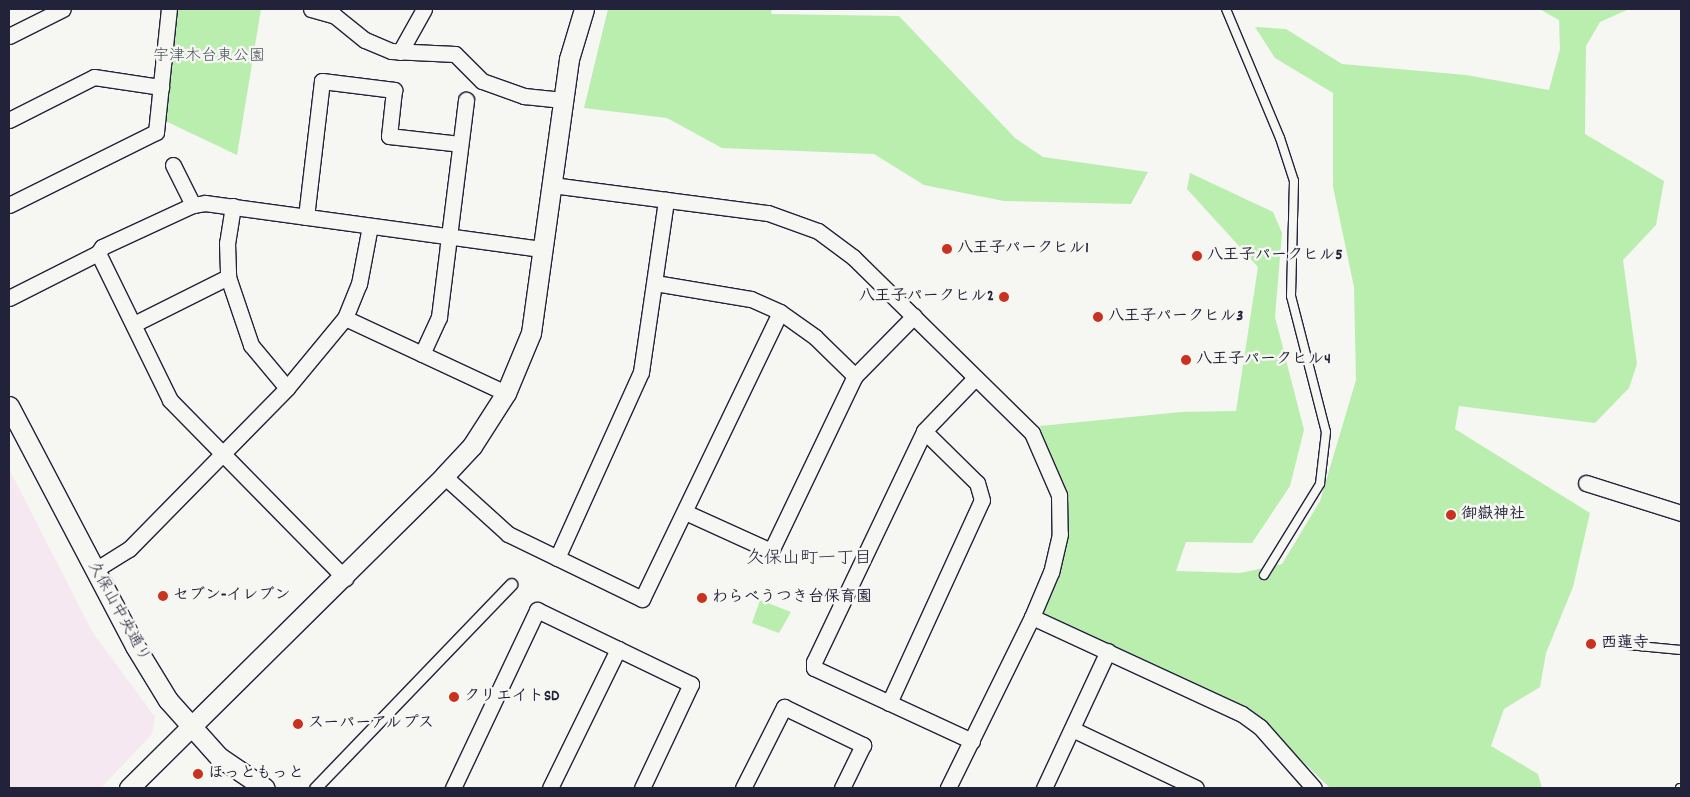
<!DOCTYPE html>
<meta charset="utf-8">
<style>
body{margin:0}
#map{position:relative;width:1690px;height:797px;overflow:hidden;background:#f6f6f2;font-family:Dekko,"Klee One",sans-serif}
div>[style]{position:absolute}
.built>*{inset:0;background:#f5e8f0}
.green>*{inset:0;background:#baeeaf}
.roads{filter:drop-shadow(1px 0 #22223b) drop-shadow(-1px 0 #22223b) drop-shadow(0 1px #22223b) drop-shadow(0 -1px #22223b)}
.service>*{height:8px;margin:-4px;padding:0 4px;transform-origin:4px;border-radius:4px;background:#f6f6f2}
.pedestrian>*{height:11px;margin:-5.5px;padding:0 5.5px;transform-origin:5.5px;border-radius:5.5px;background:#f6f6f2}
.minor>*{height:15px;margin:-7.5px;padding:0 7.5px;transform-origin:7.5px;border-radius:7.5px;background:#f6f6f2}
.tertiary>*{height:19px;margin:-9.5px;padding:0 9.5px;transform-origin:9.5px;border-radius:9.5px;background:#f6f6f2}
.dots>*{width:14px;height:14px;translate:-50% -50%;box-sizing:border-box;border:2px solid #f6f6f2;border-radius:50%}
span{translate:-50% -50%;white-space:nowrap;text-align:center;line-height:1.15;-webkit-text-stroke:5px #f6f6f2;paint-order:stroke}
.park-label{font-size:16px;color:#485558}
.poi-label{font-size:16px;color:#22223b;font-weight:700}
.left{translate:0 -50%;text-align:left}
.right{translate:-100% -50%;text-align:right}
.street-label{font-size:16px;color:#22223b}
.neighbourhood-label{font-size:18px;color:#22223b}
.frame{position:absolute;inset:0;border:10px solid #22223b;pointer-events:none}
</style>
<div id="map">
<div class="built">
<i style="clip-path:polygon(9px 469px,93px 633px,155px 717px,152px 734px,101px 788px,9px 788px)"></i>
</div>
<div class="green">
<i style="clip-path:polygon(171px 9px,261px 9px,237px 155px,157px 117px)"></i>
<i style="clip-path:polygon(608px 9px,772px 9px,771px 14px,899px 16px,1015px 138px,1043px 157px,1148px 172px,1131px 204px,1004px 201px,924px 185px,874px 154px,722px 148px,667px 118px,584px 108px)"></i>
<i style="clip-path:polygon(1511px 9px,1629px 9px,1600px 22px,1586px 46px,1585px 134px,1664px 181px,1656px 225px,1623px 260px,1637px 364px,1629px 388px,1595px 423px,1459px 406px,1455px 429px,1590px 513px,1573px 587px,1546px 653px,1540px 687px,1504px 709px,1491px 746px,1538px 774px,1542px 788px,1330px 788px,1256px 716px,1042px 619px,1066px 550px,1040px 426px,1181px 412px,1236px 411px,1258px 267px,1187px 189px,1190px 173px,1273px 212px,1282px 233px,1275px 317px,1304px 430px,1290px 486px,1252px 543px,1186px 542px,1176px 571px,1240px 573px,1282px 564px,1320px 501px,1356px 380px,1354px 287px,1333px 187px,1333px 93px,1275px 58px,1255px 27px,1286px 29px,1342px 64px,1466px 75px,1549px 90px,1560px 49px,1559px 20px,1541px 10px)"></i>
<i style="clip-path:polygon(760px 600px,791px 612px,779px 633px,752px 623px)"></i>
</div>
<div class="roads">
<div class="service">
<i style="left:1226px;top:9px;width:140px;rotate:67.3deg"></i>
<i style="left:1280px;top:138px;width:45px;rotate:72deg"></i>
<i style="left:1294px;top:181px;width:115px;rotate:91.5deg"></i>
<i style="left:1291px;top:296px;width:140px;rotate:75.6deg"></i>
<i style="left:1326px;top:432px;width:52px;rotate:96.6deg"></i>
<i style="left:1320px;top:484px;width:107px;rotate:121.6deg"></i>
<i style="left:1628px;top:645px;width:53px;rotate:5.4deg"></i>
<i style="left:1680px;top:788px;width:1px"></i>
</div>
<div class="pedestrian">
<i style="left:315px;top:788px;width:283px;rotate:-46.1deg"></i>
</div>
<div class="minor">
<i style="left:311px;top:9px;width:25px;rotate:16deg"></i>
<i style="left:335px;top:16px;width:38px;rotate:39deg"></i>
<i style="left:365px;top:40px;width:28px;rotate:23deg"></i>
<i style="left:391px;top:51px;width:64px;rotate:2.7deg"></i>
<i style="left:455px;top:54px;width:38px;rotate:45deg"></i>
<i style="left:482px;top:81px;width:45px;rotate:19.7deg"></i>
<i style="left:524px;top:96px;width:39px;rotate:6deg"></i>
<i style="left:9px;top:36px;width:60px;rotate:-26.6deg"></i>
<i style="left:400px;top:52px;width:49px;rotate:-60.8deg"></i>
<i style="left:9px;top:120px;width:95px;rotate:-26.8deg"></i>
<i style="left:94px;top:77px;width:68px;rotate:8.5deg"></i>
<i style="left:173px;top:165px;width:45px;rotate:63.4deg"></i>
<i style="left:552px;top:185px;width:218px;rotate:7.4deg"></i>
<i style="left:768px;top:213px;width:53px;rotate:19.8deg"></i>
<i style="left:818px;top:231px;width:44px;rotate:36.6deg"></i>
<i style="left:853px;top:257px;width:251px;rotate:44.5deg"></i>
<i style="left:1032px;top:433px;width:68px;rotate:66.5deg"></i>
<i style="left:1059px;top:495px;width:39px;rotate:89deg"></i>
<i style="left:1060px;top:534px;width:39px;rotate:103deg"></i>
<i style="left:1051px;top:572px;width:49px;rotate:112.9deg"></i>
<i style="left:1032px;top:617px;width:191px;rotate:116.2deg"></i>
<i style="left:9px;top:205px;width:164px;rotate:-26.4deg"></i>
<i style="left:156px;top:132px;width:124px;rotate:-84deg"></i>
<i style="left:233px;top:206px;width:37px;rotate:99deg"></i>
<i style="left:227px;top:243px;width:34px;rotate:88deg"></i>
<i style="left:228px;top:277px;width:72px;rotate:71.3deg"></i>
<i style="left:251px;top:345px;width:56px;rotate:50.1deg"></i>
<i style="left:306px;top:217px;width:137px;rotate:-83.3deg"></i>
<i style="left:322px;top:81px;width:73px;rotate:7.1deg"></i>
<i style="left:394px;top:90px;width:46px;rotate:96.2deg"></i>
<i style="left:389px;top:136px;width:71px;rotate:6.4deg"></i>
<i style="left:98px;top:253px;width:164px;rotate:63.9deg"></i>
<i style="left:170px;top:400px;width:250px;rotate:45.5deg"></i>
<i style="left:655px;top:283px;width:97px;rotate:9.5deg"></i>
<i style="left:751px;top:299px;width:32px;rotate:24deg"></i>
<i style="left:780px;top:312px;width:43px;rotate:35.5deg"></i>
<i style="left:815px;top:337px;width:56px;rotate:44.3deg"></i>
<i style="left:9px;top:298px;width:100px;rotate:-26.8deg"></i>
<i style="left:98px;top:253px;width:7px;rotate:-56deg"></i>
<i style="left:102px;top:247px;width:100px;rotate:-24.8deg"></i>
<i style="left:193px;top:205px;width:12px;rotate:-9deg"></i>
<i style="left:205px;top:203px;width:341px;rotate:7.8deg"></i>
<i style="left:345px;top:318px;width:37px;rotate:-68deg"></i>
<i style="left:359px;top:284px;width:59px;rotate:-79.3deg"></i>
<i style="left:134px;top:324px;width:105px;rotate:-26.6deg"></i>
<i style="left:422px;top:354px;width:41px;rotate:-65.3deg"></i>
<i style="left:439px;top:317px;width:219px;rotate:-82.9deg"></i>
<i style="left:444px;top:476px;width:86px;rotate:42.2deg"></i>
<i style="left:508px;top:534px;width:149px;rotate:25.9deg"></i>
<i style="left:642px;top:599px;width:318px;rotate:-64.3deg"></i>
<i style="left:1586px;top:483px;width:100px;rotate:17.5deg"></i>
<i style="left:685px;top:512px;width:94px;rotate:24.4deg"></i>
<i style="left:771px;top:551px;width:194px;rotate:-64.4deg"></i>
<i style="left:855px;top:376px;width:84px;rotate:-45.5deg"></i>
<i style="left:557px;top:558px;width:204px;rotate:-65.7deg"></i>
<i style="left:641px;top:372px;width:174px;rotate:-81.7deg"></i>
<i style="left:95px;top:570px;width:40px;rotate:-32deg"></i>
<i style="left:129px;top:549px;width:226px;rotate:-45.5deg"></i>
<i style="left:287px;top:388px;width:91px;rotate:-50.4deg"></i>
<i style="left:345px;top:318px;width:178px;rotate:25deg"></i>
<i style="left:1032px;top:617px;width:231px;rotate:24.8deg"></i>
<i style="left:1242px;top:714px;width:22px;rotate:36deg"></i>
<i style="left:1260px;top:727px;width:81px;rotate:48.5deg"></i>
<i style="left:889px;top:703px;width:223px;rotate:-65.4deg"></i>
<i style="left:982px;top:500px;width:18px;rotate:-106deg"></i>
<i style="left:977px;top:483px;width:74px;rotate:-135.5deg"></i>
<i style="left:1072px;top:729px;width:137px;rotate:25.4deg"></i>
<i style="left:972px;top:741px;width:174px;rotate:-155.2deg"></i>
<i style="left:814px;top:668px;width:6px;rotate:-90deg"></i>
<i style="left:814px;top:662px;width:256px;rotate:-64.5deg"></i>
<i style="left:924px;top:431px;width:74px;rotate:-46.1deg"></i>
<i style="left:453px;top:788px;width:197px;rotate:-64.7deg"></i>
<i style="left:537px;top:610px;width:171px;rotate:25.7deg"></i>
<i style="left:691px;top:684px;width:115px;rotate:115.2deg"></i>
<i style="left:550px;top:788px;width:155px;rotate:-63.9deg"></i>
<i style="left:743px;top:788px;width:91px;rotate:-63.2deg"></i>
<i style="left:784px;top:707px;width:88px;rotate:25.7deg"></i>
<i style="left:863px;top:745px;width:48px;rotate:116deg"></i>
<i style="left:1044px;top:788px;width:151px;rotate:-65deg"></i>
</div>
<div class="tertiary">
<i style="left:9px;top:406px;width:271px;rotate:62.3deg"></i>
<i style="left:135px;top:646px;width:63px;rotate:58.6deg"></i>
<i style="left:168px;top:700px;width:76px;rotate:48.2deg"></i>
<i style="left:219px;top:757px;width:55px;rotate:34deg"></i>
<i style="left:129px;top:788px;width:443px;rotate:-44.7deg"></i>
<i style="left:444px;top:476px;width:41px;rotate:-47deg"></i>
<i style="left:472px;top:446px;width:63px;rotate:-57.3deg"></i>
<i style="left:506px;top:393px;width:65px;rotate:-67.4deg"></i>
<i style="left:531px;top:333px;width:277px;rotate:-82.1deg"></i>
<i style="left:569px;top:59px;width:52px;rotate:-73.3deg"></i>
</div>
</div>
<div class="dots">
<i style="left:947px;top:249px;background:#c8321e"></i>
<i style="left:1197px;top:256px;background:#c8321e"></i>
<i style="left:1004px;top:297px;background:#c8321e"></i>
<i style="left:1098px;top:317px;background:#c8321e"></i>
<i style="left:1186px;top:360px;background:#c8321e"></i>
<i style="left:1451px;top:515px;background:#c8321e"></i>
<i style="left:163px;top:596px;background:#c8321e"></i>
<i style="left:702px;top:598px;background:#c8321e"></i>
<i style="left:1591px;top:644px;background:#c8321e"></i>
<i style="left:454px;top:697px;background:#c8321e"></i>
<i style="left:298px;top:724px;background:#c8321e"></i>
<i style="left:198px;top:774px;background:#c8321e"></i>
</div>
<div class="park-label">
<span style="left:209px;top:57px">宇津木台東公園</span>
</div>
<div class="poi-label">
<span class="left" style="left:957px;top:249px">八王子パークヒル1</span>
<span class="left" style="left:1207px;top:256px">八王子パークヒル5</span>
<span class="right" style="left:994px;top:297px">八王子パークヒル2</span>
<span class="left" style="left:1108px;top:317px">八王子パークヒル3</span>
<span class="left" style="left:1196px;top:360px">八王子パークヒル4</span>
<span class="left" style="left:1461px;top:515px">御嶽神社</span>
<span class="left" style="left:173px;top:596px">セブン-イレブン</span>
<span class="left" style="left:712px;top:598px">わらべうつき台保育園</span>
<span class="left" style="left:1601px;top:644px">西蓮寺</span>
<span class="left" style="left:464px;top:697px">クリエイトSD</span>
<span class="left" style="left:308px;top:724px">スーパーアルプス</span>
<span class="left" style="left:208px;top:774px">ほっともっと</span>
</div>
<div class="street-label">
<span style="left:118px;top:612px;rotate:61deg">久保山中央通り</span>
</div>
<div class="neighbourhood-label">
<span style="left:809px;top:560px">久保山町一丁目</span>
</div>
<div class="frame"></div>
</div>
